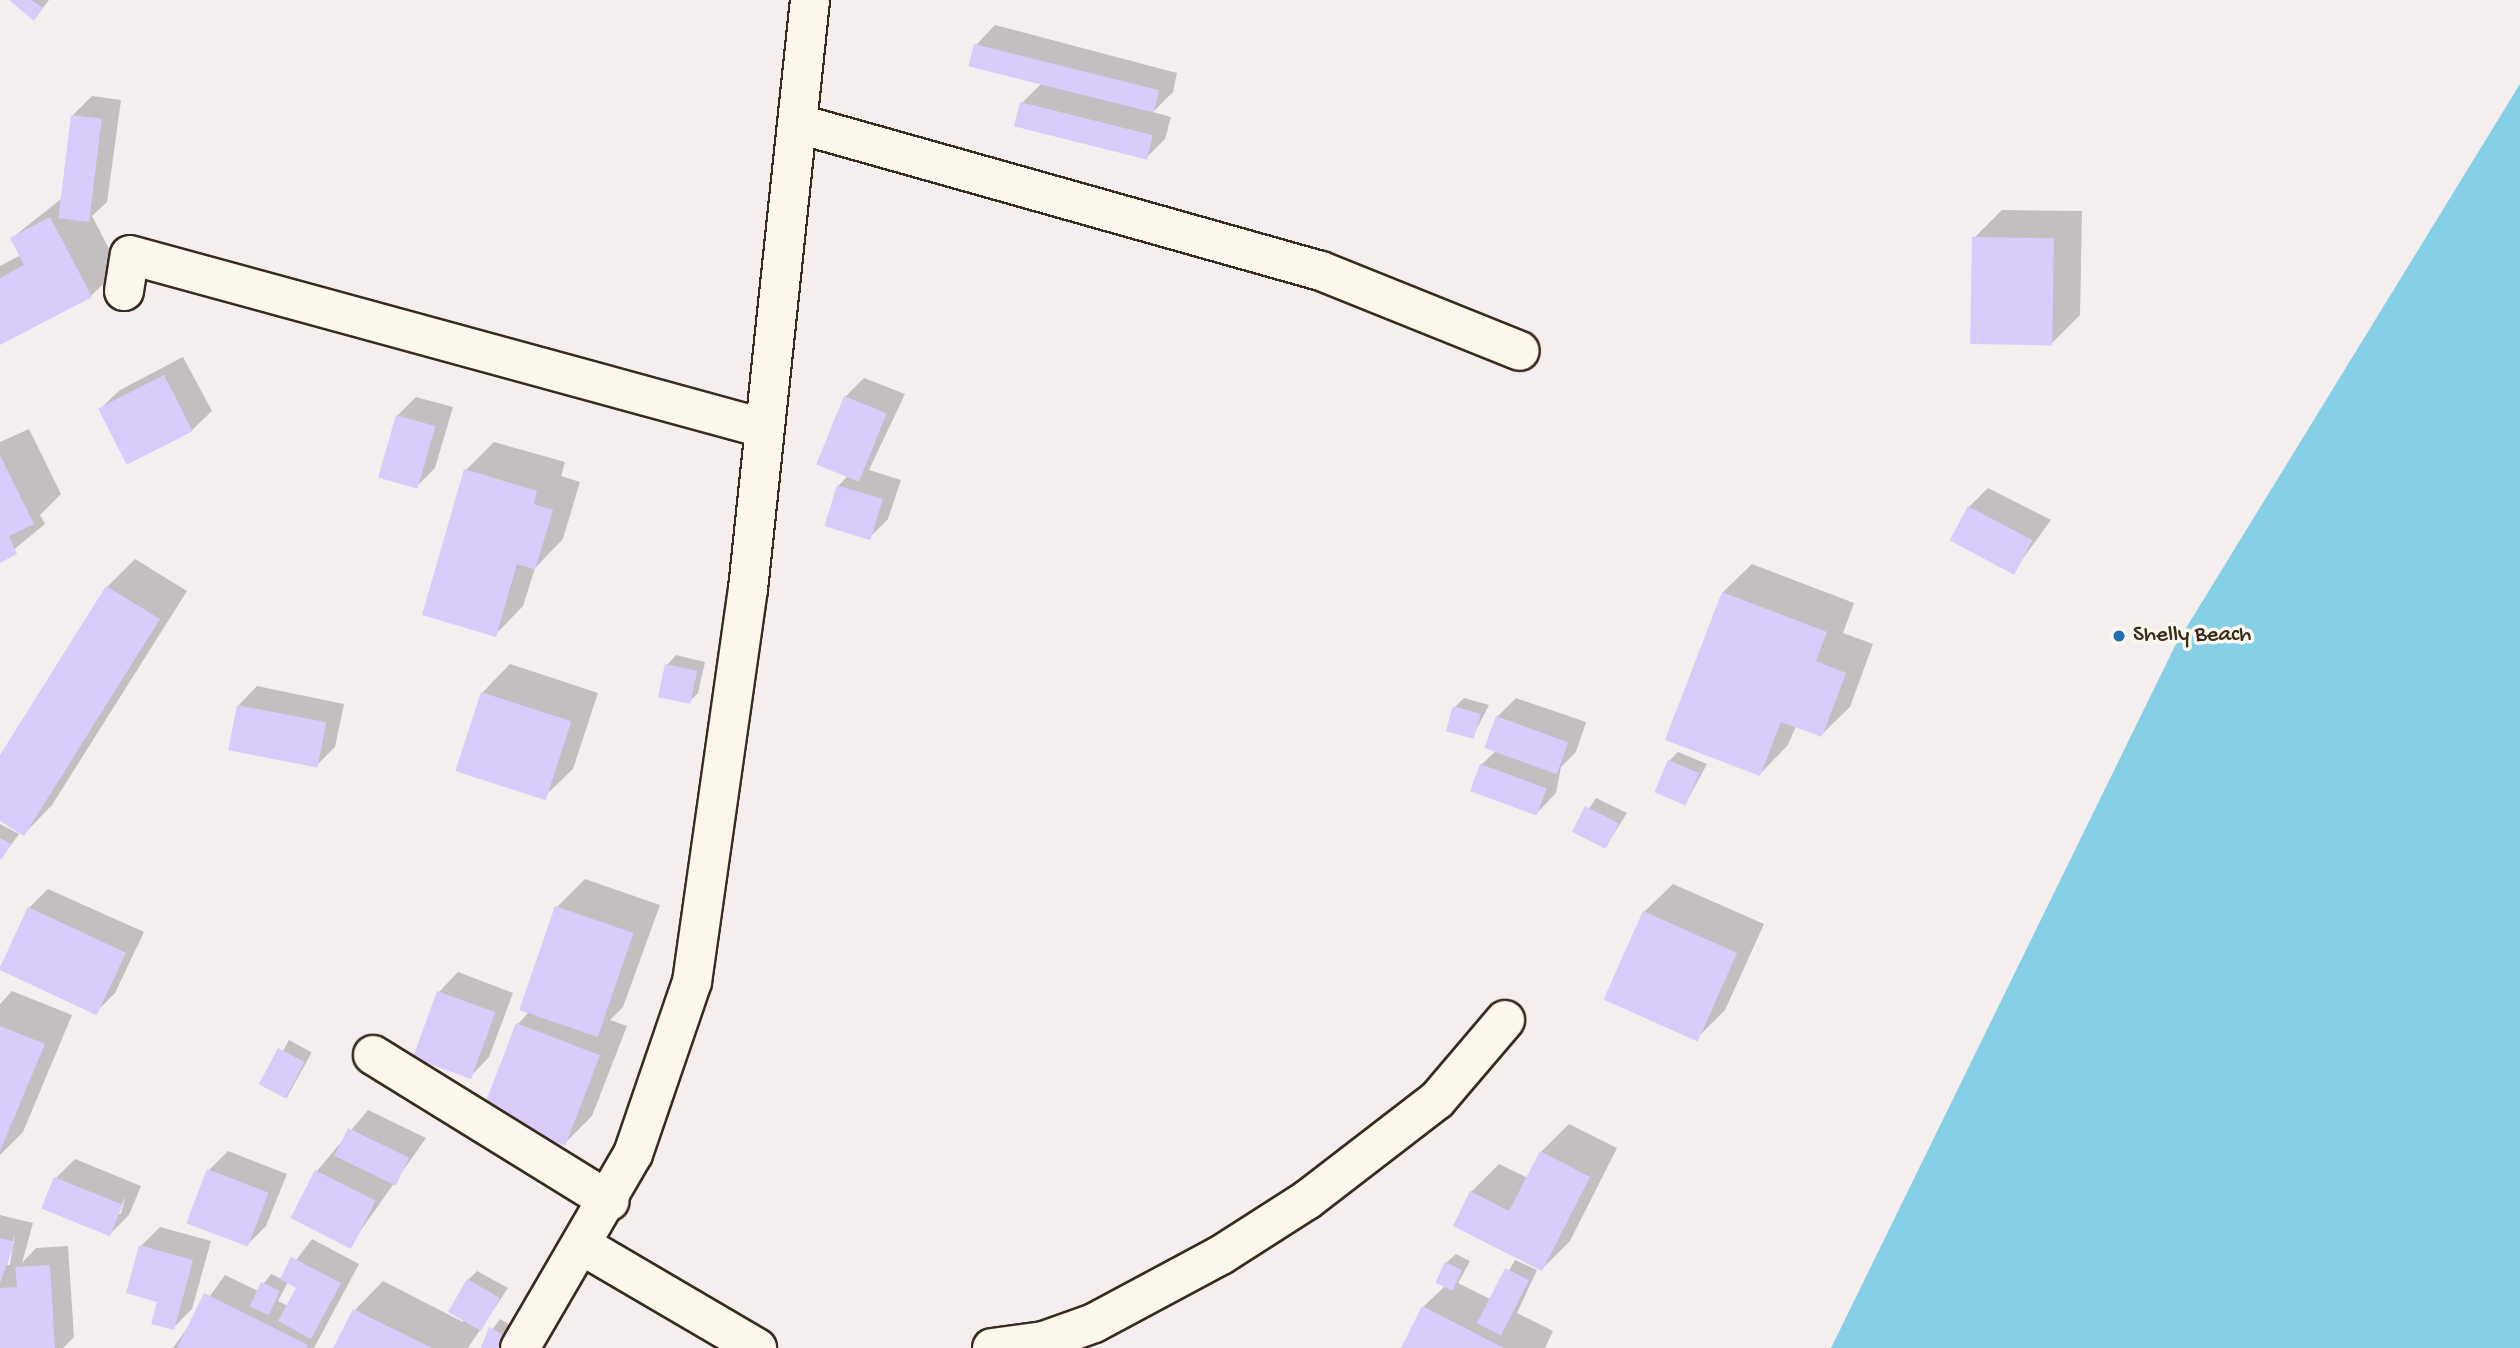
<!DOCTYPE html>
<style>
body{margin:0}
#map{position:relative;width:2520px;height:1348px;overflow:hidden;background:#f4eeef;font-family:"Gochi Hand",sans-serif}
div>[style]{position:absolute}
.water>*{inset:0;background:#86d0e7}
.shadow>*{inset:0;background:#0003;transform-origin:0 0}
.building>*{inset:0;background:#dacbfd;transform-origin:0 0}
.roads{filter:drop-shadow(2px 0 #3b2a1e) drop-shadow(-2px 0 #3b2a1e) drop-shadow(0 2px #3b2a1e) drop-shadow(0 -2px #3b2a1e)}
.minor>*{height:38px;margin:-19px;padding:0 19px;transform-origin:19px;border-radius:19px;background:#fbf7ec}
.dots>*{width:19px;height:19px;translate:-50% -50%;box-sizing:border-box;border:4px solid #fbf7ec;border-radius:50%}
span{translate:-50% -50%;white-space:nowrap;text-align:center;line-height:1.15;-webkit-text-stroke:7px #fbf7ec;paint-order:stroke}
.poi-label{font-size:23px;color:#3b2a1e}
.left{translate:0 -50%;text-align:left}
</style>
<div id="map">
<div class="water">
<i style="clip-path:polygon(2520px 84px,2520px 1348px,1831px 1348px,2175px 646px)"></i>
</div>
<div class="shadow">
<i style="clip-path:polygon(11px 0,49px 0,34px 19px)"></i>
<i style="clip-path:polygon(995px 25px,1177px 73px,1173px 92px,1153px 112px,1171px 117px,1165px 139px,1146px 158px,1022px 103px,1042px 83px,976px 45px)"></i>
<i style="clip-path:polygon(92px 96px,121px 100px,107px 202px,92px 216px,119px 268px,91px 296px,0 343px,0 266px,21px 255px,12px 238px,61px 199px,73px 115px)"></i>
<i style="clip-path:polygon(2002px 210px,2082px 211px,2080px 315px,2052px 343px,1974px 238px)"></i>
<i style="clip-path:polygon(183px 357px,212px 411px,192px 430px,128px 463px,100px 409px,120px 390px)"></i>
<i style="clip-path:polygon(864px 378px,905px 394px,869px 470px,901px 480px,888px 519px,869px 538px,838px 486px,848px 476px,845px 397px)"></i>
<i style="clip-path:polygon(416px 397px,453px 407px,435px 468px,416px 487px,397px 416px)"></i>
<i style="clip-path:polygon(29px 429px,61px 494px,40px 515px,45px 524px,0 561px,0 442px)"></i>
<i style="clip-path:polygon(494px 442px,565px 462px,561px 476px,580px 482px,563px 539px,535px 568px,523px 606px,495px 635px,466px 470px)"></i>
<i style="clip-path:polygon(1988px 488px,2051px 520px,2013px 572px,1969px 507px)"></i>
<i style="clip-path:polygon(135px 559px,187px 591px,52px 805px,24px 834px,0 819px,0 758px,107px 587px)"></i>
<i style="clip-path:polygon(1752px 564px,1854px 603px,1843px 633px,1873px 644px,1850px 707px,1821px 735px,1796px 726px,1788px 745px,1760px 774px,1723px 592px)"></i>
<i style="clip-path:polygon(676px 655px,705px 662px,698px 693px,689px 702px,667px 665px)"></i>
<i style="clip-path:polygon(510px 664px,598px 693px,573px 769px,544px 797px,482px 693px)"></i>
<i style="clip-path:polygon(257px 686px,344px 704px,335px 747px,316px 766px,238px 706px)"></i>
<i style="clip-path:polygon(1464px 698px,1489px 705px,1472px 738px,1455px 707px)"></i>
<i style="clip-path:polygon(1516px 698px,1586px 722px,1576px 752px,1561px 767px,1556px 793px,1537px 813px,1481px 765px,1497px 750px,1497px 717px)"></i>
<i style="clip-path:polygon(1678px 752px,1707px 764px,1686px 803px,1669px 761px)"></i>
<i style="clip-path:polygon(1596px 798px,1627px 813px,1606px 846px,1575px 831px)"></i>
<i style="clip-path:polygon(0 824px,19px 834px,2px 857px,0 856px)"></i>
<i style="clip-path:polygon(585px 879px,660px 905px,623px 1007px,610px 1020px,627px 1026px,592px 1116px,564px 1144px,518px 1024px,529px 1012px,557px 907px)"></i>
<i style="clip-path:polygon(1673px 884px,1764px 924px,1725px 1010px,1697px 1038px,1644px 912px)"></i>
<i style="clip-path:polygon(48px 889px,144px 932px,115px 993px,96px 1012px,1px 969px,29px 908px)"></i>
<i style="clip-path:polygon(458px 972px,513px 993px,489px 1057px,470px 1077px,415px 1057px,439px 992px)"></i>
<i style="clip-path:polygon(12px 991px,72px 1015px,23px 1132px,0 1155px,0 1004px)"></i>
<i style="left:289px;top:1040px;width:26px;height:52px;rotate:29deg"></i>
<i style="clip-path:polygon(368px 1110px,426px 1138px,349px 1247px,317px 1171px)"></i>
<i style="clip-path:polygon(1569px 1124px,1617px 1148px,1570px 1241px,1542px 1269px,1471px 1192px,1499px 1164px,1528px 1178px,1541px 1152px)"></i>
<i style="clip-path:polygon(228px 1151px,287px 1174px,266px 1226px,247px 1245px,209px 1170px)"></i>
<i style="clip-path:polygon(evenodd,75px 1159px,141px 1186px,129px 1215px,110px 1234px,56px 1178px,75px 1159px,125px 1197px,121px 1214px,118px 1214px,125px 1197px)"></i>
<i style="clip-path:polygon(evenodd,0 1215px,33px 1223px,22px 1263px,36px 1248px,68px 1246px,74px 1337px,63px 1348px,0 1348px,0 1215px,15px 1233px,10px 1265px,7px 1265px,15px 1233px)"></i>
<i style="clip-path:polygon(160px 1227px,211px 1241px,192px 1309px,173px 1328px,141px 1246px)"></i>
<i style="clip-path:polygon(evenodd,312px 1239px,359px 1264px,314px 1348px,173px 1348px,225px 1275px,258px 1291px,271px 1274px,282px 1279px,312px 1239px,288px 1282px,299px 1287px,288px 1306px,278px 1301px,288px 1282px)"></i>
<i style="clip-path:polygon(1456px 1254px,1470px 1261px,1458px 1283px,1492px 1300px,1515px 1260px,1537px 1270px,1517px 1313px,1553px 1331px,1545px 1348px,1403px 1348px,1423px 1307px,1445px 1286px,1446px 1263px)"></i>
<i style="clip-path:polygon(477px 1271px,508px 1288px,468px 1348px,335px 1348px,355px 1310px,383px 1281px,463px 1322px,468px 1280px)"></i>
<i style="clip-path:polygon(500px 1319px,512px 1326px,502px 1344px,481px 1346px)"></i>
</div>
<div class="building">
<i style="clip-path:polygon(9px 0,31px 0,43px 8px,34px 21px)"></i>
<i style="left:974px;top:44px;width:191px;height:23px;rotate:14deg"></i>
<i style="left:1020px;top:102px;width:137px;height:25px;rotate:14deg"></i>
<i style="left:71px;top:115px;width:31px;height:104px;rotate:7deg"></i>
<i style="clip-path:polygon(50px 217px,92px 297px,0 345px,0 278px,24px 265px,10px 238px)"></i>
<i style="left:1972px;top:237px;width:82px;height:107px;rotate:1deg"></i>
<i style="left:164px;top:375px;width:63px;height:74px;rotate:63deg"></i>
<i style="left:844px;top:396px;width:46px;height:74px;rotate:22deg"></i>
<i style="left:396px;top:415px;width:41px;height:65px;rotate:16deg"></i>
<i style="clip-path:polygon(0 455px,34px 524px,9px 536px,17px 554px,0 563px)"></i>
<i style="clip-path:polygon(464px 469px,537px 491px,534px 504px,553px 510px,535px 570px,517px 564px,496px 637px,422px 615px)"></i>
<i style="left:837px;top:485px;width:48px;height:43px;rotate:17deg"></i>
<i style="left:1968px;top:506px;width:73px;height:39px;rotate:28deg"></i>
<i style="clip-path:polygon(106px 586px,160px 619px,24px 836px,0 821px,0 755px)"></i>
<i style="clip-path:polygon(1722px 592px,1827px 632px,1816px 661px,1846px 673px,1822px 737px,1781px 722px,1760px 776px,1665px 740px)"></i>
<i style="left:665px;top:664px;width:33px;height:34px;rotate:12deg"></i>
<i style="left:481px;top:692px;width:95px;height:83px;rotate:18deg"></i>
<i style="left:237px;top:705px;width:91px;height:46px;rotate:11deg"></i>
<i style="left:1453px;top:706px;width:29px;height:26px;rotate:16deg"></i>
<i style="left:1496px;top:716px;width:77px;height:34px;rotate:20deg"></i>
<i style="left:1668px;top:760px;width:34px;height:35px;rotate:23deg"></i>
<i style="left:1480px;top:764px;width:71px;height:29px;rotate:20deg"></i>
<i style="left:1585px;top:806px;width:38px;height:29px;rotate:27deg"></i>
<i style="clip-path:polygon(0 838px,11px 844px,2px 859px,0 858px)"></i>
<i style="left:555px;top:906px;width:83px;height:110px;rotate:19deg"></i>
<i style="left:28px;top:907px;width:108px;height:69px;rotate:25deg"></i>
<i style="left:1643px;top:911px;width:103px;height:97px;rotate:24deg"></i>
<i style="left:437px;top:991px;width:62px;height:71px;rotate:20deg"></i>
<i style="left:516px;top:1023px;width:90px;height:97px;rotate:21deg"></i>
<i style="clip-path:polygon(0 1026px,45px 1044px,0 1151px)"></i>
<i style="left:278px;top:1048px;width:30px;height:41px;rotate:28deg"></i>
<i style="left:348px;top:1128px;width:68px;height:31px;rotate:26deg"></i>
<i style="clip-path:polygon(1540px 1151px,1590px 1177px,1542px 1271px,1453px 1226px,1470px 1191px,1509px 1211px)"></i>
<i style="left:207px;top:1169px;width:66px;height:58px;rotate:21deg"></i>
<i style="left:315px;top:1170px;width:68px;height:54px;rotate:27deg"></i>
<i style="left:54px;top:1177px;width:74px;height:34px;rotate:22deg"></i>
<i style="clip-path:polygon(0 1238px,15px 1242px,0 1283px)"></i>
<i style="clip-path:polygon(139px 1245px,193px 1260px,174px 1330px,151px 1324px,157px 1302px,126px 1293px)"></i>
<i style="clip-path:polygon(291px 1257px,341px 1283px,311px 1339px,278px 1321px,296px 1288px,280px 1279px)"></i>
<i style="left:1445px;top:1262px;width:19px;height:23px;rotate:25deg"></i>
<i style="clip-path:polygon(50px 1265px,55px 1348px,0 1348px,0 1288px,17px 1287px,15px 1267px)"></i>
<i style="left:1505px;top:1268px;width:27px;height:62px;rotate:27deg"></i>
<i style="left:467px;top:1279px;width:38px;height:38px;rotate:30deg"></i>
<i style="left:261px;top:1282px;width:21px;height:27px;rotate:25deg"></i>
<i style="clip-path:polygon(204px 1293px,308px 1345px,306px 1348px,177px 1348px)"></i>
<i style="clip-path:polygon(1422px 1306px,1504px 1348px,1401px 1348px)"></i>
<i style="clip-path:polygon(353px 1309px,432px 1348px,333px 1348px)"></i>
<i style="clip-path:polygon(489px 1327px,504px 1335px,498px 1348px,481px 1348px)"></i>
</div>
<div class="roads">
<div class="minor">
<i style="left:799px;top:124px;width:542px;rotate:15.73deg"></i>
<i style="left:1321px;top:271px;width:214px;rotate:21.9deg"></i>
<i style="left:124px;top:291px;width:36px;rotate:-81deg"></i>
<i style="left:130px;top:255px;width:656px;rotate:15.29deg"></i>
<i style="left:373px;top:1055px;width:278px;rotate:31.7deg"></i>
<i style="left:583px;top:1246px;width:202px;rotate:30.4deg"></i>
<i style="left:520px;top:1348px;width:225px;rotate:-59.8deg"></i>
<i style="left:633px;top:1154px;width:182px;rotate:-71.1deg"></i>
<i style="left:692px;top:982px;width:397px;rotate:-81.9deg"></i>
<i style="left:748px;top:589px;width:592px;rotate:-83.99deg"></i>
<i style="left:992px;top:1348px;width:52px;rotate:-7.7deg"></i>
<i style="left:1044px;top:1341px;width:53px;rotate:-19.8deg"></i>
<i style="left:1094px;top:1323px;width:144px;rotate:-28.2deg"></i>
<i style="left:1221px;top:1255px;width:102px;rotate:-32.6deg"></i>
<i style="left:1307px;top:1200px;width:164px;rotate:-37.6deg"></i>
<i style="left:1437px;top:1100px;width:105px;rotate:-49.6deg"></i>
</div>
</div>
<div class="dots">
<i style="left:2119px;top:636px;background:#1f6fb2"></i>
</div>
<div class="poi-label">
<span class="left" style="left:2133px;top:636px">Shelly Beach</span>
</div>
</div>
